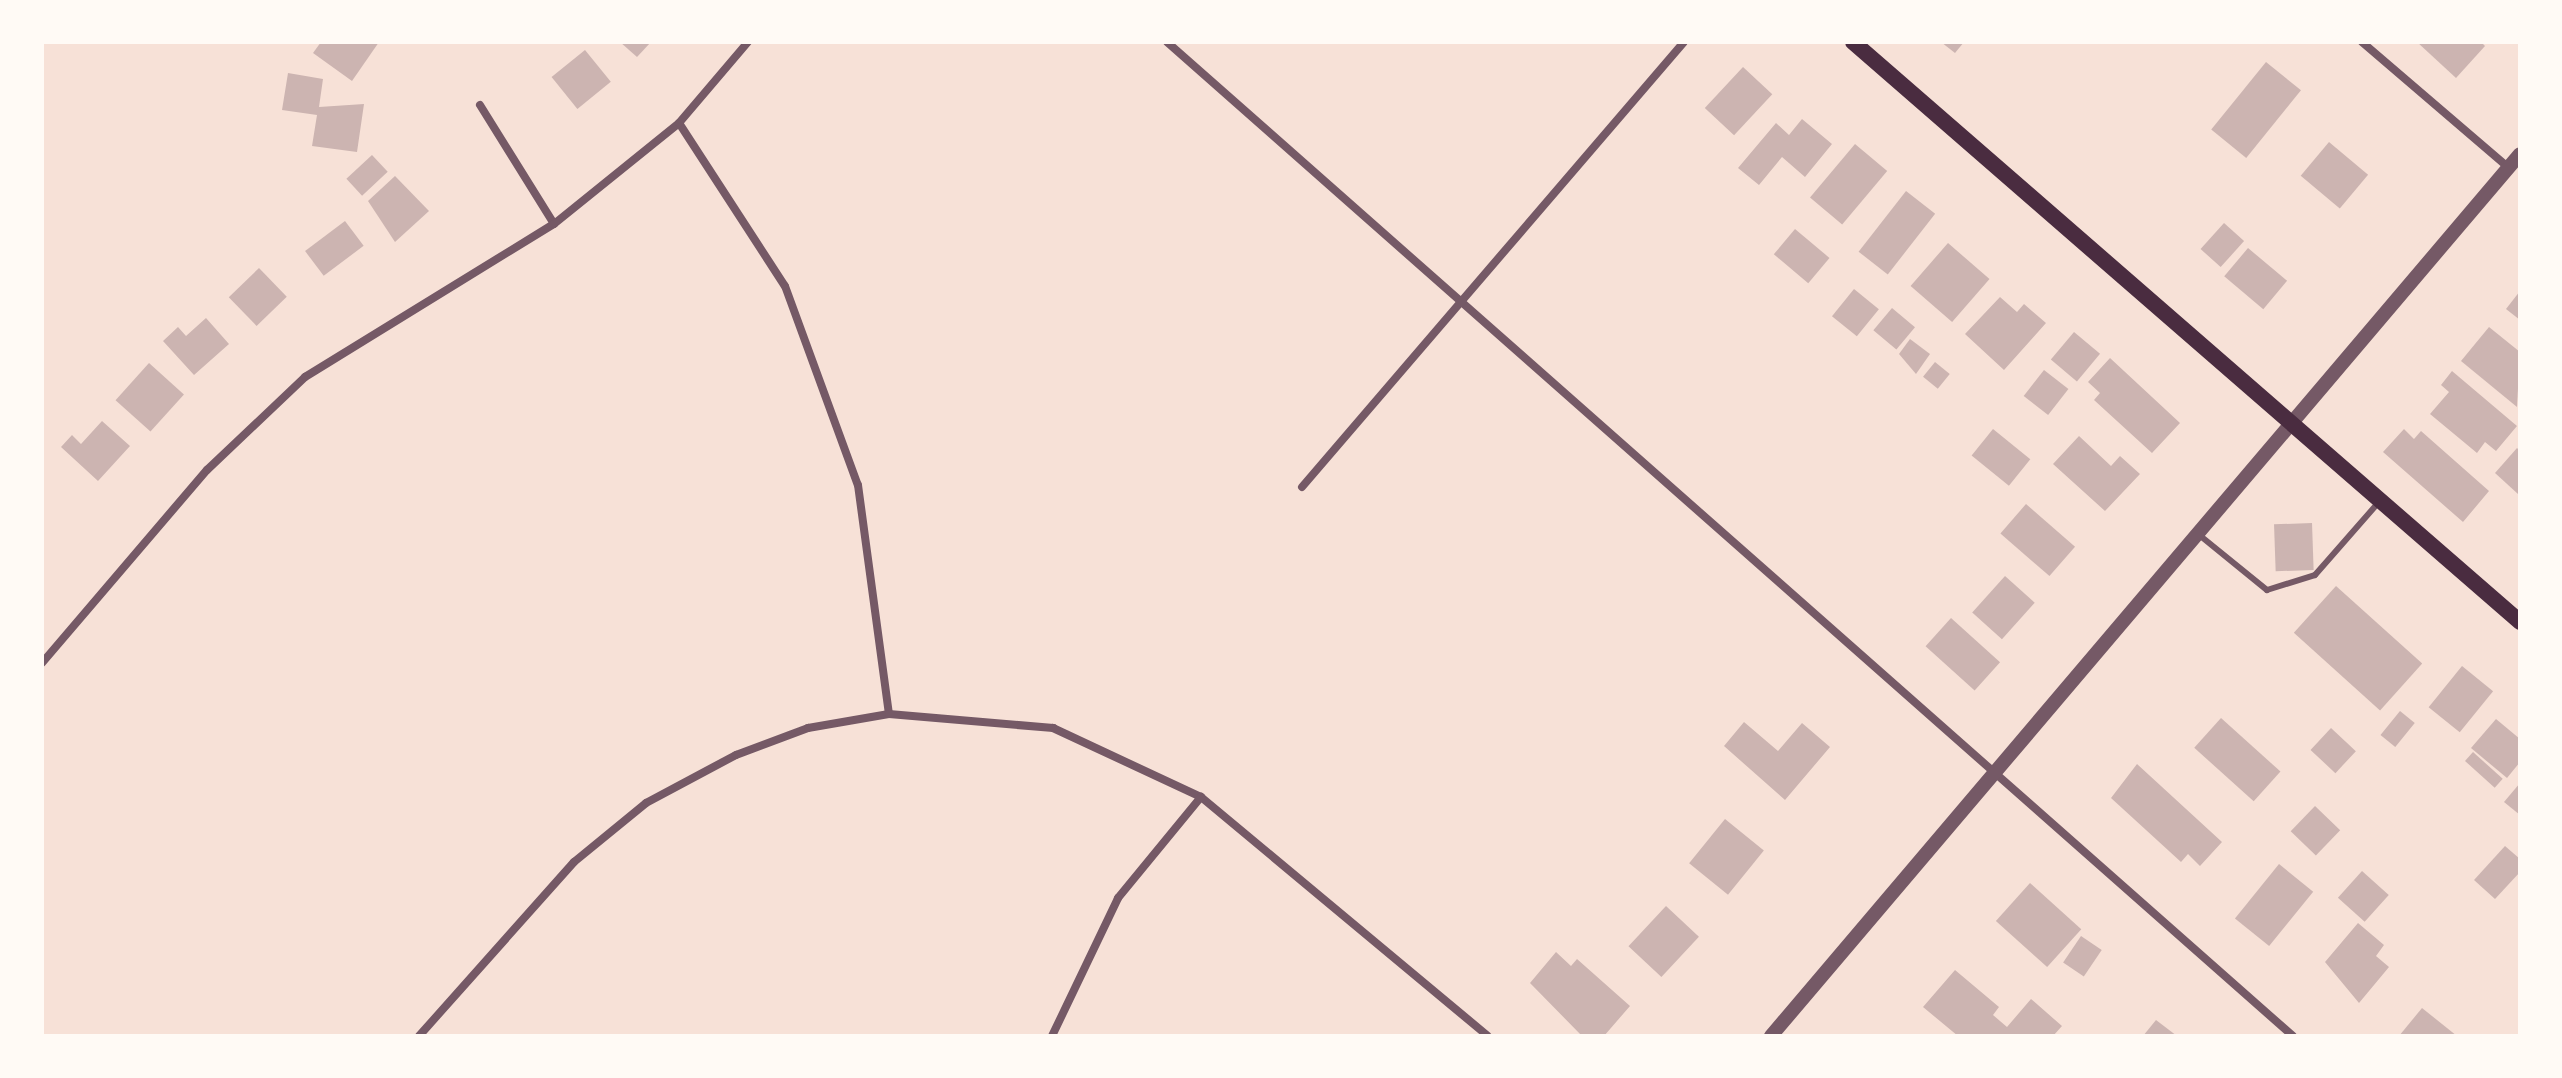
<!DOCTYPE html>
<style>
body{margin:0}
#map{position:relative;width:2562px;height:1078px;overflow:hidden;background:#f7e1d7;font-family:"Open Sans",sans-serif}
div>[style]{position:absolute}
.building>*{inset:0;background:#ccb4b1;transform-origin:0 0}
.service>*{height:6px;margin:-3px;padding:0 3px;transform-origin:3px;border-radius:3px;background:#755966}
.minor>*{height:8px;margin:-4px;padding:0 4px;transform-origin:4px;border-radius:4px;background:#755966}
.tertiary>*{height:14px;margin:-7px;padding:0 7px;transform-origin:7px;border-radius:7px;background:#755966}
.secondary>*{height:16px;margin:-8px;padding:0 8px;transform-origin:8px;border-radius:8px;background:#4a2c40}
span{translate:-50% -50%;white-space:nowrap;text-align:center;line-height:1.15;-webkit-text-stroke:6px #fffaf5;paint-order:stroke}
.frame{position:absolute;inset:0;border:44px solid #fffaf5;pointer-events:none}
</style>
<div id="map">
<div class="building">
<i style="clip-path:polygon(321px 42px,379px 42px,352px 81px,313px 53px)"></i>
<i style="clip-path:polygon(620px 42px,651px 42px,637px 57px)"></i>
<i style="clip-path:polygon(1941px 42px,1964px 42px,1955px 53px)"></i>
<i style="clip-path:polygon(2417px 42px,2481px 42px,2485px 46px,2456px 78px)"></i>
<i style="left:585px;top:50px;width:41px;height:43px;rotate:51deg"></i>
<i style="left:2266px;top:62px;width:45px;height:87px;rotate:39deg"></i>
<i style="left:1743px;top:67px;width:40px;height:56px;rotate:43deg"></i>
<i style="clip-path:polygon(288px 73px,323px 79px,319px 107px,364px 104px,357px 152px,312px 146px,317px 115px,282px 110px)"></i>
<i style="clip-path:polygon(1802px 119px,1832px 144px,1805px 177px,1782px 157px,1759px 185px,1738px 168px,1776px 123px,1789px 135px)"></i>
<i style="left:2329px;top:142px;width:51px;height:44px;rotate:40deg"></i>
<i style="left:1855px;top:144px;width:42px;height:70px;rotate:40deg"></i>
<i style="left:372px;top:155px;width:23px;height:35px;rotate:47deg"></i>
<i style="clip-path:polygon(395px 176px,429px 211px,395px 242px,368px 201px)"></i>
<i style="left:1906px;top:191px;width:37px;height:77px;rotate:38deg"></i>
<i style="left:345px;top:221px;width:31px;height:50px;rotate:53deg"></i>
<i style="left:2224px;top:223px;width:27px;height:35px;rotate:42deg"></i>
<i style="left:1795px;top:229px;width:45px;height:33px;rotate:40deg"></i>
<i style="left:1948px;top:243px;width:55px;height:57px;rotate:41deg"></i>
<i style="left:2248px;top:248px;width:51px;height:37px;rotate:40deg"></i>
<i style="left:259px;top:268px;width:40px;height:42px;rotate:46deg"></i>
<i style="left:1854px;top:289px;width:32px;height:35px;rotate:39deg"></i>
<i style="clip-path:polygon(2520px 291px,2520px 320px,2506px 309px)"></i>
<i style="clip-path:polygon(2000px 297px,2017px 312px,2024px 304px,2046px 323px,2004px 370px,1965px 334px)"></i>
<i style="left:1892px;top:308px;width:30px;height:29px;rotate:40deg"></i>
<i style="clip-path:polygon(206px 318px,229px 344px,194px 375px,163px 341px,178px 327px,186px 336px)"></i>
<i style="clip-path:polygon(2489px 327px,2520px 352px,2517px 407px,2461px 361px)"></i>
<i style="left:2074px;top:332px;width:34px;height:36px;rotate:40deg"></i>
<i style="clip-path:polygon(1910px 339px,1930px 354px,1916px 374px,1899px 354px)"></i>
<i style="clip-path:polygon(2110px 358px,2180px 423px,2152px 453px,2094px 400px,2100px 393px,2088px 382px)"></i>
<i style="left:1935px;top:362px;width:19px;height:19px;rotate:39deg"></i>
<i style="left:149px;top:363px;width:47px;height:50px;rotate:42deg"></i>
<i style="left:2044px;top:370px;width:31px;height:33px;rotate:38deg"></i>
<i style="clip-path:polygon(2452px 371px,2517px 426px,2496px 451px,2485px 442px,2477px 453px,2430px 414px,2449px 392px,2441px 385px)"></i>
<i style="clip-path:polygon(102px 421px,130px 446px,98px 481px,61px 447px,72px 435px,81px 444px)"></i>
<i style="left:1993px;top:429px;width:48px;height:34px;rotate:39deg"></i>
<i style="clip-path:polygon(2404px 429px,2414px 439px,2421px 431px,2489px 491px,2463px 522px,2383px 452px)"></i>
<i style="clip-path:polygon(2079px 436px,2111px 466px,2120px 456px,2140px 474px,2105px 511px,2053px 464px)"></i>
<i style="clip-path:polygon(2517px 448px,2520px 451px,2518px 494px,2495px 473px)"></i>
<i style="left:2026px;top:504px;width:65px;height:39px;rotate:41deg"></i>
<i style="left:2312px;top:523px;width:47px;height:38px;rotate:88deg"></i>
<i style="left:2005px;top:576px;width:40px;height:49px;rotate:42deg"></i>
<i style="left:2336px;top:586px;width:116px;height:63px;rotate:42deg"></i>
<i style="left:1951px;top:618px;width:66px;height:38px;rotate:42deg"></i>
<i style="left:2462px;top:666px;width:40px;height:53px;rotate:39deg"></i>
<i style="left:2400px;top:711px;width:19px;height:31px;rotate:39deg"></i>
<i style="left:2221px;top:718px;width:80px;height:40px;rotate:42deg"></i>
<i style="clip-path:polygon(2496px 719px,2520px 739px,2520px 762px,2507px 778px,2471px 748px)"></i>
<i style="clip-path:polygon(1744px 722px,1778px 751px,1802px 723px,1830px 747px,1785px 800px,1724px 746px)"></i>
<i style="left:2331px;top:728px;width:34px;height:30px;rotate:43deg"></i>
<i style="left:2473px;top:752px;width:40px;height:12px;rotate:42deg"></i>
<i style="clip-path:polygon(2137px 764px,2222px 842px,2200px 866px,2188px 854px,2181px 862px,2111px 798px)"></i>
<i style="clip-path:polygon(2520px 783px,2520px 815px,2504px 802px)"></i>
<i style="left:2315px;top:806px;width:35px;height:35px;rotate:44deg"></i>
<i style="left:1725px;top:819px;width:50px;height:57px;rotate:39deg"></i>
<i style="clip-path:polygon(2505px 846px,2520px 859px,2520px 872px,2495px 899px,2474px 880px)"></i>
<i style="left:2279px;top:864px;width:44px;height:70px;rotate:39deg"></i>
<i style="left:2362px;top:871px;width:36px;height:36px;rotate:42deg"></i>
<i style="left:2030px;top:883px;width:69px;height:51px;rotate:42deg"></i>
<i style="left:1666px;top:906px;width:45px;height:55px;rotate:43deg"></i>
<i style="clip-path:polygon(2358px 923px,2384px 945px,2376px 956px,2389px 967px,2359px 1003px,2325px 962px)"></i>
<i style="left:2081px;top:936px;width:25px;height:32px;rotate:34deg"></i>
<i style="clip-path:polygon(1556px 952px,1571px 966px,1577px 959px,1630px 1006px,1604px 1036px,1582px 1036px,1530px 983px)"></i>
<i style="clip-path:polygon(1955px 970px,1999px 1007px,1993px 1015px,2007px 1027px,2031px 999px,2062px 1026px,2053px 1036px,1958px 1036px,1923px 1007px)"></i>
<i style="clip-path:polygon(2422px 1008px,2457px 1036px,2399px 1036px)"></i>
<i style="clip-path:polygon(2156px 1020px,2177px 1036px,2143px 1036px)"></i>
</div>
<div class="service">
<i style="left:2198px;top:534px;width:89px;rotate:39.1deg"></i>
<i style="left:2267px;top:590px;width:50px;rotate:-17.4deg"></i>
<i style="left:2315px;top:575px;width:97px;rotate:-48.8deg"></i>
</div>
<div class="minor">
<i style="left:1167px;top:42px;width:1502px;rotate:41.44deg"></i>
<i style="left:2362px;top:42px;width:194px;rotate:40.6deg"></i>
<i style="left:480px;top:105px;width:140px;rotate:58.1deg"></i>
<i style="left:679px;top:123px;width:194px;rotate:57deg"></i>
<i style="left:785px;top:286px;width:212px;rotate:69.9deg"></i>
<i style="left:858px;top:485px;width:231px;rotate:82.3deg"></i>
<i style="left:1302px;top:487px;width:586px;rotate:-49.36deg"></i>
<i style="left:42px;top:663px;width:254px;rotate:-49.5deg"></i>
<i style="left:207px;top:470px;width:135px;rotate:-43.5deg"></i>
<i style="left:305px;top:377px;width:292px;rotate:-31.6deg"></i>
<i style="left:554px;top:224px;width:161px;rotate:-38.9deg"></i>
<i style="left:679px;top:123px;width:106px;rotate:-49.6deg"></i>
<i style="left:419px;top:1036px;width:233px;rotate:-48.3deg"></i>
<i style="left:574px;top:862px;width:93px;rotate:-39.3deg"></i>
<i style="left:646px;top:803px;width:102px;rotate:-28.1deg"></i>
<i style="left:736px;top:755px;width:77px;rotate:-20.6deg"></i>
<i style="left:808px;top:728px;width:82px;rotate:-9.8deg"></i>
<i style="left:889px;top:714px;width:165px;rotate:4.9deg"></i>
<i style="left:1053px;top:728px;width:163px;rotate:25deg"></i>
<i style="left:1201px;top:797px;width:373px;rotate:39.8deg"></i>
<i style="left:1052px;top:1036px;width:153px;rotate:-64.4deg"></i>
<i style="left:1118px;top:898px;width:131px;rotate:-50.6deg"></i>
</div>
<div class="tertiary">
<i style="left:1771px;top:1036px;width:1157px;rotate:-49.66deg"></i>
</div>
<div class="secondary">
<i style="left:1853px;top:42px;width:884px;rotate:41.01deg"></i>
</div>
<div class="frame"></div>
</div>
